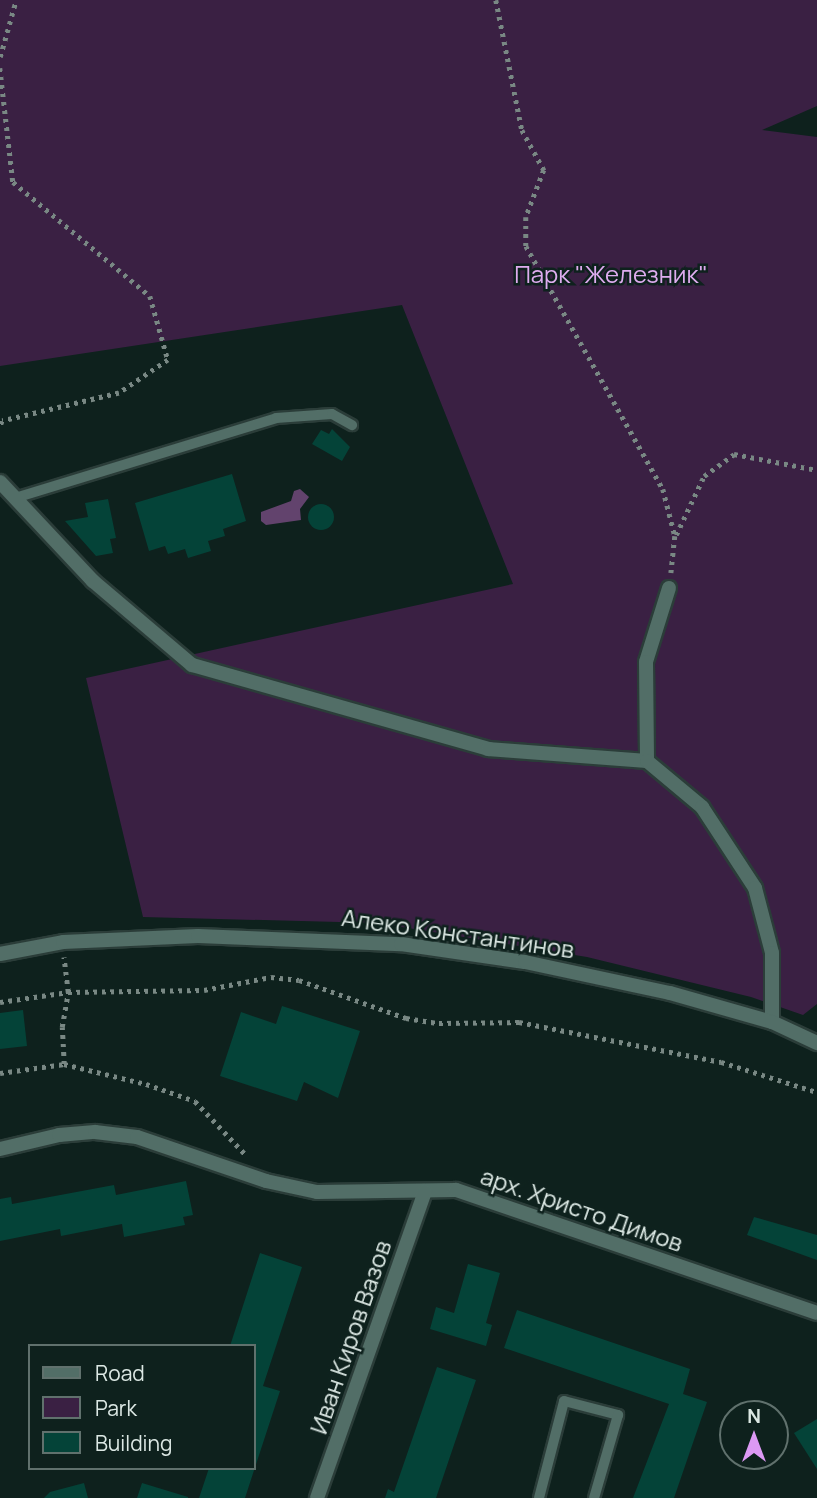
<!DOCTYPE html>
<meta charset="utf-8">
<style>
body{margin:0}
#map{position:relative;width:817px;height:1498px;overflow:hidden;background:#0e211d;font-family:Manrope,sans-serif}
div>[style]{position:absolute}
.green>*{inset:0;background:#3a2043}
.water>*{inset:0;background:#62436d}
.building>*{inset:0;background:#044338}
.round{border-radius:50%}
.path>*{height:4.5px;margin-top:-2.25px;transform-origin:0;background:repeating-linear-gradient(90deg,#798884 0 3.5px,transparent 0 8.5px)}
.roads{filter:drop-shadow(2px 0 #2b3d39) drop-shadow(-2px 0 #2b3d39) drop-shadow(0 2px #2b3d39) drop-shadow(0 -2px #2b3d39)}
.service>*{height:10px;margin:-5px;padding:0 5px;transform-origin:5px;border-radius:5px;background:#526e67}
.minor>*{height:14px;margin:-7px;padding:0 7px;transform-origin:7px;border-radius:7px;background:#526e67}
.tertiary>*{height:14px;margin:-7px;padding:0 7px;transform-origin:7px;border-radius:7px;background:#526e67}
span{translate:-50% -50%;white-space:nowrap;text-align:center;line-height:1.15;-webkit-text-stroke:5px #0e211d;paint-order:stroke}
.park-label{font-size:24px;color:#deacef}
.street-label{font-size:24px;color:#dce8e4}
.legend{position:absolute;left:28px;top:1344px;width:228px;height:126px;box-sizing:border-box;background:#0e211d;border:2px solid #60716d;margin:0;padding:9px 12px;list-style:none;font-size:21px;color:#dce8e4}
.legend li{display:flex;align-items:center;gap:14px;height:35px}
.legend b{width:35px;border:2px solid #60716d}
.north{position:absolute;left:719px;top:1400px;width:70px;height:70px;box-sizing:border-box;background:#0e211d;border:2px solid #60716d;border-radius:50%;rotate:0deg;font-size:19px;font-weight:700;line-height:28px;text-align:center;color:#dce8e4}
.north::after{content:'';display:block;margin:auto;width:24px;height:32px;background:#dc99f4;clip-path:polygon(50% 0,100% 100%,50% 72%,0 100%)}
</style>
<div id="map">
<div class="green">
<i style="clip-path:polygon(0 0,817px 0,817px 106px,762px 130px,817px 137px,817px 1004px,803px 1015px,751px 997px,587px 957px,377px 923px,143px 917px,86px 678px,513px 584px,402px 305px,0 366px)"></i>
</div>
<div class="water">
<i style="clip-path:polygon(300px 489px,309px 497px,300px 509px,301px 520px,266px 525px,261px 521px,261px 512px,291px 501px,294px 491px)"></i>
</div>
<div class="building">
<i style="clip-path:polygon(332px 429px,350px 447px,342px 461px,312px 444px,321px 430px,329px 434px)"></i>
<i style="clip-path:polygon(232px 474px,246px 521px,223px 529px,225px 536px,208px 541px,211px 551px,188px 558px,185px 549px,168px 554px,165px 546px,149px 551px,135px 503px)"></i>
<i style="clip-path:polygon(108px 499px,116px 538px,110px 539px,113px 553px,96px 556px,65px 521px,88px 517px,85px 503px)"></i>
<i class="round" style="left:308px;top:504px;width:26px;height:26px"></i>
<i style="clip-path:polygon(282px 1006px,360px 1031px,338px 1098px,304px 1082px,297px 1101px,220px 1076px,241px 1012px,276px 1024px)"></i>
<i style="clip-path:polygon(23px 1010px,27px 1046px,0 1049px,0 1013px)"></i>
<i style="clip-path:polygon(186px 1181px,193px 1215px,183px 1217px,185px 1225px,124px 1237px,122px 1224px,61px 1236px,60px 1229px,0 1241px,0 1199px,11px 1197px,12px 1204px,114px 1185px,116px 1195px)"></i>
<i style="clip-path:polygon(754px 1217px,817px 1235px,817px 1260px,747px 1235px)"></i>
<i style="clip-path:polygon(260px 1253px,302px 1267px,263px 1386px,280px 1391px,245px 1498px,199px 1498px,209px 1468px,254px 1468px,254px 1346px,230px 1346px)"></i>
<i style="clip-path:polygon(468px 1264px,500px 1273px,486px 1323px,492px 1325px,486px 1346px,430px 1329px,436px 1307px,454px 1313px)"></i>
<i style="clip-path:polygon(517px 1310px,690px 1369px,683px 1394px,707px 1402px,674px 1498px,633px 1498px,669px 1404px,504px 1348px)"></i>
<i style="clip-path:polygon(437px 1367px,476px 1380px,436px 1498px,385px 1498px,388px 1489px,394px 1492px)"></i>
<i style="clip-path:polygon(817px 1419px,817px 1469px,794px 1433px)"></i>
<i style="clip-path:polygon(84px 1483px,88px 1498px,44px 1498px,50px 1492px)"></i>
<i style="clip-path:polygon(142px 1483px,188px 1497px,188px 1498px,137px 1498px)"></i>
</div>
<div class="path">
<i style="left:496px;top:0;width:133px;rotate:78.7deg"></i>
<i style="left:522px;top:130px;width:46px;rotate:61.2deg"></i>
<i style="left:544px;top:170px;width:50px;rotate:111deg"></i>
<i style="left:526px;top:217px;width:29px;rotate:90deg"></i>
<i style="left:526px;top:246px;width:279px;rotate:60.6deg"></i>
<i style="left:663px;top:489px;width:49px;rotate:75.7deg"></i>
<i style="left:675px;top:536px;width:37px;rotate:96deg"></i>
<i style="left:0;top:57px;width:59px;rotate:-74.3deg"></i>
<i style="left:0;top:68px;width:115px;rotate:83.5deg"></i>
<i style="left:13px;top:182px;width:178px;rotate:39.8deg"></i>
<i style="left:150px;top:296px;width:66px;rotate:74.3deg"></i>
<i style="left:168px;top:360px;width:59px;rotate:146deg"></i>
<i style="left:119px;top:393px;width:120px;rotate:166.5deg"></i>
<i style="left:2px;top:421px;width:7px;rotate:106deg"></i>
<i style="left:676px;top:535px;width:65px;rotate:-64.6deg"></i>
<i style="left:704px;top:476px;width:37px;rotate:-36deg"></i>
<i style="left:734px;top:454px;width:85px;rotate:10.9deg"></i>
<i style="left:0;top:1002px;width:69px;rotate:-8.4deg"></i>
<i style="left:68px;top:992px;width:136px;rotate:-0.8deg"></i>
<i style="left:204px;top:990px;width:68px;rotate:-11deg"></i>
<i style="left:271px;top:977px;width:28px;rotate:6deg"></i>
<i style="left:299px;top:980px;width:114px;rotate:19.6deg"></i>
<i style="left:406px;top:1018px;width:33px;rotate:9deg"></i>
<i style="left:439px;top:1023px;width:80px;rotate:-0.7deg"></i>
<i style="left:519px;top:1022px;width:206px;rotate:11.2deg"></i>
<i style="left:721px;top:1062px;width:101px;rotate:17.4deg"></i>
<i style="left:64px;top:1064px;width:37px;rotate:-93deg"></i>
<i style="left:62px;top:1027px;width:36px;rotate:-80deg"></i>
<i style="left:68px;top:992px;width:35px;rotate:-97deg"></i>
<i style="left:0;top:1073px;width:65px;rotate:-8deg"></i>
<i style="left:64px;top:1064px;width:84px;rotate:13.7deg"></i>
<i style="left:146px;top:1084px;width:52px;rotate:19.1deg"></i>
<i style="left:195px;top:1101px;width:74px;rotate:46.6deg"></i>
</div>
<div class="roads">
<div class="service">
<i style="left:15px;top:498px;width:273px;rotate:-17deg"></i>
<i style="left:276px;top:418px;width:56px;rotate:-4.1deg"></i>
<i style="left:332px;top:414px;width:23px;rotate:29deg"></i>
<i style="left:539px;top:1498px;width:100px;rotate:-75.5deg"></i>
<i style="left:564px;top:1401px;width:56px;rotate:14.5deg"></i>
<i style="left:618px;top:1415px;width:86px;rotate:106.1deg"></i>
</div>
<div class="minor">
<i style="left:0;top:482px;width:136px;rotate:46.8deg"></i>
<i style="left:93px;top:581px;width:130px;rotate:40.3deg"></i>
<i style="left:192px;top:665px;width:308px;rotate:15.8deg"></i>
<i style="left:488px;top:749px;width:159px;rotate:4.3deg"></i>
<i style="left:669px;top:588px;width:77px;rotate:107.3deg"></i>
<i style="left:646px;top:662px;width:99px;rotate:89.4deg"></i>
<i style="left:647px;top:761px;width:72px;rotate:39.9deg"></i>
<i style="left:702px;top:807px;width:97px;rotate:56.8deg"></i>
<i style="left:755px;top:888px;width:67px;rotate:75.3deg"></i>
<i style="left:772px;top:953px;width:69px;rotate:90deg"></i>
<i style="left:0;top:1149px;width:61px;rotate:-13.3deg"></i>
<i style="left:59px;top:1135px;width:36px;rotate:-5deg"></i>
<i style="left:95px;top:1132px;width:42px;rotate:6.8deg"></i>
<i style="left:137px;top:1137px;width:136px;rotate:18.8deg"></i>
<i style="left:266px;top:1181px;width:52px;rotate:12.2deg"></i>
<i style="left:317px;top:1192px;width:139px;rotate:-0.8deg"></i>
<i style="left:456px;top:1190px;width:381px;rotate:18.8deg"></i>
<i style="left:317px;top:1498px;width:325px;rotate:-70.6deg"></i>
</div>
<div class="tertiary">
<i style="left:0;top:954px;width:64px;rotate:-10.8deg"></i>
<i style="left:63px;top:942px;width:135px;rotate:-2.5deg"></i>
<i style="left:198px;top:936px;width:203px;rotate:2.3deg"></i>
<i style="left:401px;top:944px;width:125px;rotate:8.3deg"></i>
<i style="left:525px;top:962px;width:148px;rotate:12.1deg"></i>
<i style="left:670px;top:993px;width:106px;rotate:15.9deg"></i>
<i style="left:772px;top:1022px;width:50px;rotate:25deg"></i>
</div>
</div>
<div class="park-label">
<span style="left:611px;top:274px">Парк "Железник"</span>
</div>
<div class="street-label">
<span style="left:458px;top:933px;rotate:8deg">Алеко Константинов</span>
<span style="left:582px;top:1209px;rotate:19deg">арх. Христо Димов</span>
<span style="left:350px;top:1337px;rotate:-71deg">Иван Киров Вазов</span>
</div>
<ul class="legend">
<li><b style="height:9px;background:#526e67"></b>Road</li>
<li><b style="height:19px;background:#3a2043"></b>Park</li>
<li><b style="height:19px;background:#044338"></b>Building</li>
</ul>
<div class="north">N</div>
</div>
